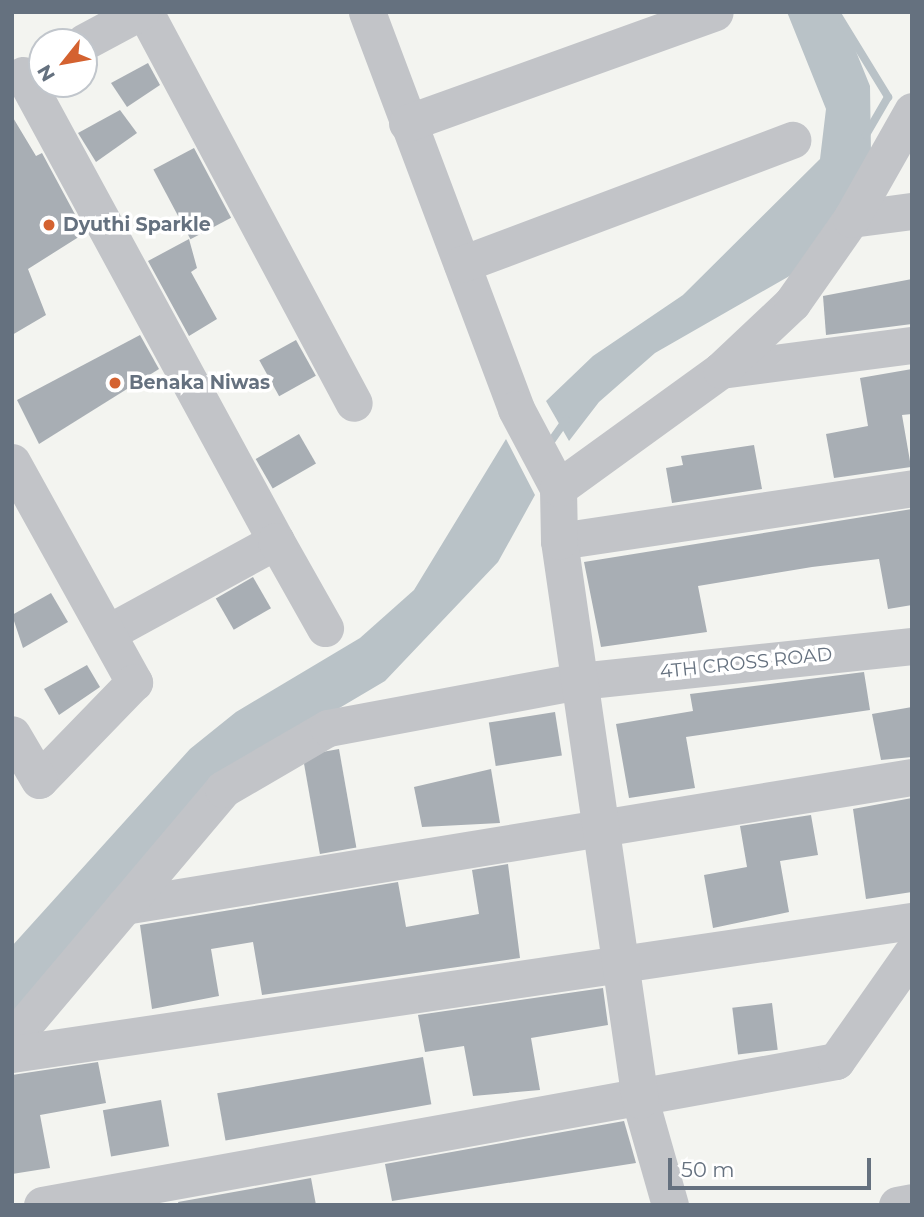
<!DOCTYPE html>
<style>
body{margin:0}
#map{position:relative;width:924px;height:1217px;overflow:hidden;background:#f3f4f0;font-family:Montserrat,sans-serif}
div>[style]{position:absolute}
.water>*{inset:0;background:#b9c2c7}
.stream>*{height:8px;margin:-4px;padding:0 4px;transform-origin:4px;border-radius:4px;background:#b9c2c7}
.building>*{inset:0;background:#a8aeb4;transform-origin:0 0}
.minor>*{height:37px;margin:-18.5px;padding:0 18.5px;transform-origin:18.5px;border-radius:18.5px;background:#c2c4c8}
.dots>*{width:19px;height:19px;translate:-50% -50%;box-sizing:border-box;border:4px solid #fff;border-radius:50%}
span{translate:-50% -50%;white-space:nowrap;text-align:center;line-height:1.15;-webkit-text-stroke:7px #fff;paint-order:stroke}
.poi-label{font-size:19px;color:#65717f;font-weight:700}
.left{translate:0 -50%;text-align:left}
.street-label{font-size:19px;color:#65717f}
.frame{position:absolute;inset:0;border:14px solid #65717f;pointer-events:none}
.north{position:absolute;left:28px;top:28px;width:70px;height:70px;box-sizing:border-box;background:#fff;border:2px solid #c1c6cc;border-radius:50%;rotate:239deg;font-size:19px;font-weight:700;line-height:28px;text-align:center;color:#65717f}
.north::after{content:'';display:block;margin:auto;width:24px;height:32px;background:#d46230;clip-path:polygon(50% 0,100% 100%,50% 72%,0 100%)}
.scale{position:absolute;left:668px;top:1158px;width:203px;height:32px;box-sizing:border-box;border:4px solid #65717f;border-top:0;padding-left:9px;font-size:21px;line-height:24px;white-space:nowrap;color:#65717f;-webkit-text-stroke:5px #fff;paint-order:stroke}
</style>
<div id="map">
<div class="water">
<i style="clip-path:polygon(787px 12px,840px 12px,870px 86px,871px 154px,847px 216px,793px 274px,655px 353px,599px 402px,569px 441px,546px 401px,593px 356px,683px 295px,820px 159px,826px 109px)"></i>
<i style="clip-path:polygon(506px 439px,535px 495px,498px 562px,385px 681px,228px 774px,12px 1020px,12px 946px,190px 749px,236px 712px,360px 638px,414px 590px)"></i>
</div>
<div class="stream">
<i style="left:836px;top:12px;width:100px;rotate:58.5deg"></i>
<i style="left:888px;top:97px;width:44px;rotate:120.1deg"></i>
<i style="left:547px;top:447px;width:33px;rotate:-55deg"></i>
</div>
<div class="building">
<i style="clip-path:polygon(148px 63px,160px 85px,127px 107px,111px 83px)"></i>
<i style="clip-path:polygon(120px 110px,137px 133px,96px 162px,78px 133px)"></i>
<i style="clip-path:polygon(12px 116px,36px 156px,42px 153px,85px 233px,28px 269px,46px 315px,12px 335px)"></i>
<i style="left:194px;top:148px;width:79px;height:46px;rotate:62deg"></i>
<i style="clip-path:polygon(189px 239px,197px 268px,191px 272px,217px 319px,189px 336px,148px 261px)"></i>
<i style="clip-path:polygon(912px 279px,912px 324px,826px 335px,823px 296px)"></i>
<i style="clip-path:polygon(140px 335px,159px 369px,39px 444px,17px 400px)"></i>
<i style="left:296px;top:340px;width:41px;height:42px;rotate:61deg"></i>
<i style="clip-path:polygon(912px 369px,912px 414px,902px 415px,911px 467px,834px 478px,826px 434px,868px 426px,860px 378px)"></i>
<i style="left:299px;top:434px;width:34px;height:50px;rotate:60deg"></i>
<i style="clip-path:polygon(754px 445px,762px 489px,672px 503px,666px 468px,683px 465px,681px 456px)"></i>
<i style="clip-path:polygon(912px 509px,912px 605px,888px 609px,879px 559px,812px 567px,698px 586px,707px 632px,601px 647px,584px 562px)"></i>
<i style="left:253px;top:577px;width:36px;height:43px;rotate:60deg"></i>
<i style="clip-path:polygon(51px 593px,68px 622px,23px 648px,12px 615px)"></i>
<i style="clip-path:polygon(87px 665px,100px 687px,59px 715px,44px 689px)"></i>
<i style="clip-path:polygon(864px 672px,870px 710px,686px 737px,695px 788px,629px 798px,616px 724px,693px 711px,690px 694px)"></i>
<i style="clip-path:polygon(912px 707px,912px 757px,881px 760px,872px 714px)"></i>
<i style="left:555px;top:712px;width:44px;height:67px;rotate:81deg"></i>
<i style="left:339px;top:749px;width:100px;height:37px;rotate:80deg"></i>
<i style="clip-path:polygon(491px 769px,500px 823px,422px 827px,414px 787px)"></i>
<i style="clip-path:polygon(912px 798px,912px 892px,866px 899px,853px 809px)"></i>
<i style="clip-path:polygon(811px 815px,818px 855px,780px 861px,789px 912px,713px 928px,704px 875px,747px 867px,740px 826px)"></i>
<i style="clip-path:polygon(508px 864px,520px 958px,262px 995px,253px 942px,211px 949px,219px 996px,152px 1009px,140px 925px,398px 882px,406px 927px,479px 914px,472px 870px)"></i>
<i style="clip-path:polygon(603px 988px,608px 1025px,531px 1038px,540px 1090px,473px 1096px,464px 1046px,425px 1052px,418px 1015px)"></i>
<i style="left:772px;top:1003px;width:47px;height:40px;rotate:83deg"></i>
<i style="left:423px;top:1057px;width:48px;height:209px;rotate:80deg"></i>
<i style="clip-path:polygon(98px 1062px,106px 1103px,40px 1115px,50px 1168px,12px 1174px,12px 1075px)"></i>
<i style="left:161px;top:1100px;width:47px;height:59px;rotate:80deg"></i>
<i style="clip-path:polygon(624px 1121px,636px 1163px,392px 1201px,385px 1164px)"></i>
<i style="clip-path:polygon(311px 1178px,316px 1205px,179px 1205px,178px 1202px)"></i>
</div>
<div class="minor">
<i style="left:145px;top:12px;width:443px;rotate:61.9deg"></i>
<i style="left:367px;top:12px;width:424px;rotate:69.4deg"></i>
<i style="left:516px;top:409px;width:89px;rotate:62deg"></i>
<i style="left:84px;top:42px;width:64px;rotate:-28.2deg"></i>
<i style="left:23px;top:75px;width:530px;rotate:61.5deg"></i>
<i style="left:276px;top:541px;width:192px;rotate:151.4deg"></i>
<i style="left:407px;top:123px;width:327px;rotate:-19.8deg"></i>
<i style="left:851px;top:219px;width:62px;rotate:-7.5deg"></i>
<i style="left:462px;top:264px;width:353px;rotate:-20.6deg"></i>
<i style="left:721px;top:370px;width:193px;rotate:-7.5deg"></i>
<i style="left:12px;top:462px;width:252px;rotate:61deg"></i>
<i style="left:134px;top:682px;width:136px;rotate:134.1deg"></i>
<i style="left:39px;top:780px;width:53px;rotate:-120.4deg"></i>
<i style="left:276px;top:541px;width:100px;rotate:60.6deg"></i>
<i style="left:559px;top:541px;width:357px;rotate:-8.5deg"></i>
<i style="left:124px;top:906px;width:798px;rotate:-9.3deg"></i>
<i style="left:12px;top:1039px;width:327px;rotate:-49.8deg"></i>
<i style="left:223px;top:789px;width:121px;rotate:-30.2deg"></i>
<i style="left:328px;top:728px;width:255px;rotate:-10.6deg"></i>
<i style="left:579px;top:681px;width:335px;rotate:-6deg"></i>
<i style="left:12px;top:1054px;width:910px;rotate:-8.41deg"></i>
<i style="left:42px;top:1205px;width:807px;rotate:-10.28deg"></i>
<i style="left:836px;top:1061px;width:132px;rotate:-54.9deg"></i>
<i style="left:670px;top:1205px;width:109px;rotate:-105.9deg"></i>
<i style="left:640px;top:1100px;width:565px;rotate:-98.24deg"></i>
<i style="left:559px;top:541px;width:53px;rotate:-91.1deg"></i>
<i style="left:558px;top:488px;width:201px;rotate:-35.9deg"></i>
<i style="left:721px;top:370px;width:98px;rotate:-43.3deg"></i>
<i style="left:792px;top:303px;width:103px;rotate:-54.9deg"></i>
<i style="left:851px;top:219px;width:124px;rotate:-60.5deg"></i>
<i style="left:897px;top:1205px;width:15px;rotate:-11deg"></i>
</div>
<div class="dots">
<i style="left:49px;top:225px;background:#d46230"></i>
<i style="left:115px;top:383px;background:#d46230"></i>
</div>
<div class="poi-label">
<span class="left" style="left:63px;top:225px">Dyuthi Sparkle</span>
<span class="left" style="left:129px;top:383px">Benaka Niwas</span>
</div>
<div class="street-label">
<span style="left:746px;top:663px;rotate:-6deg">4TH CROSS ROAD</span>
</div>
<div class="frame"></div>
<div class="north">N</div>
<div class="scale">50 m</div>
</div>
